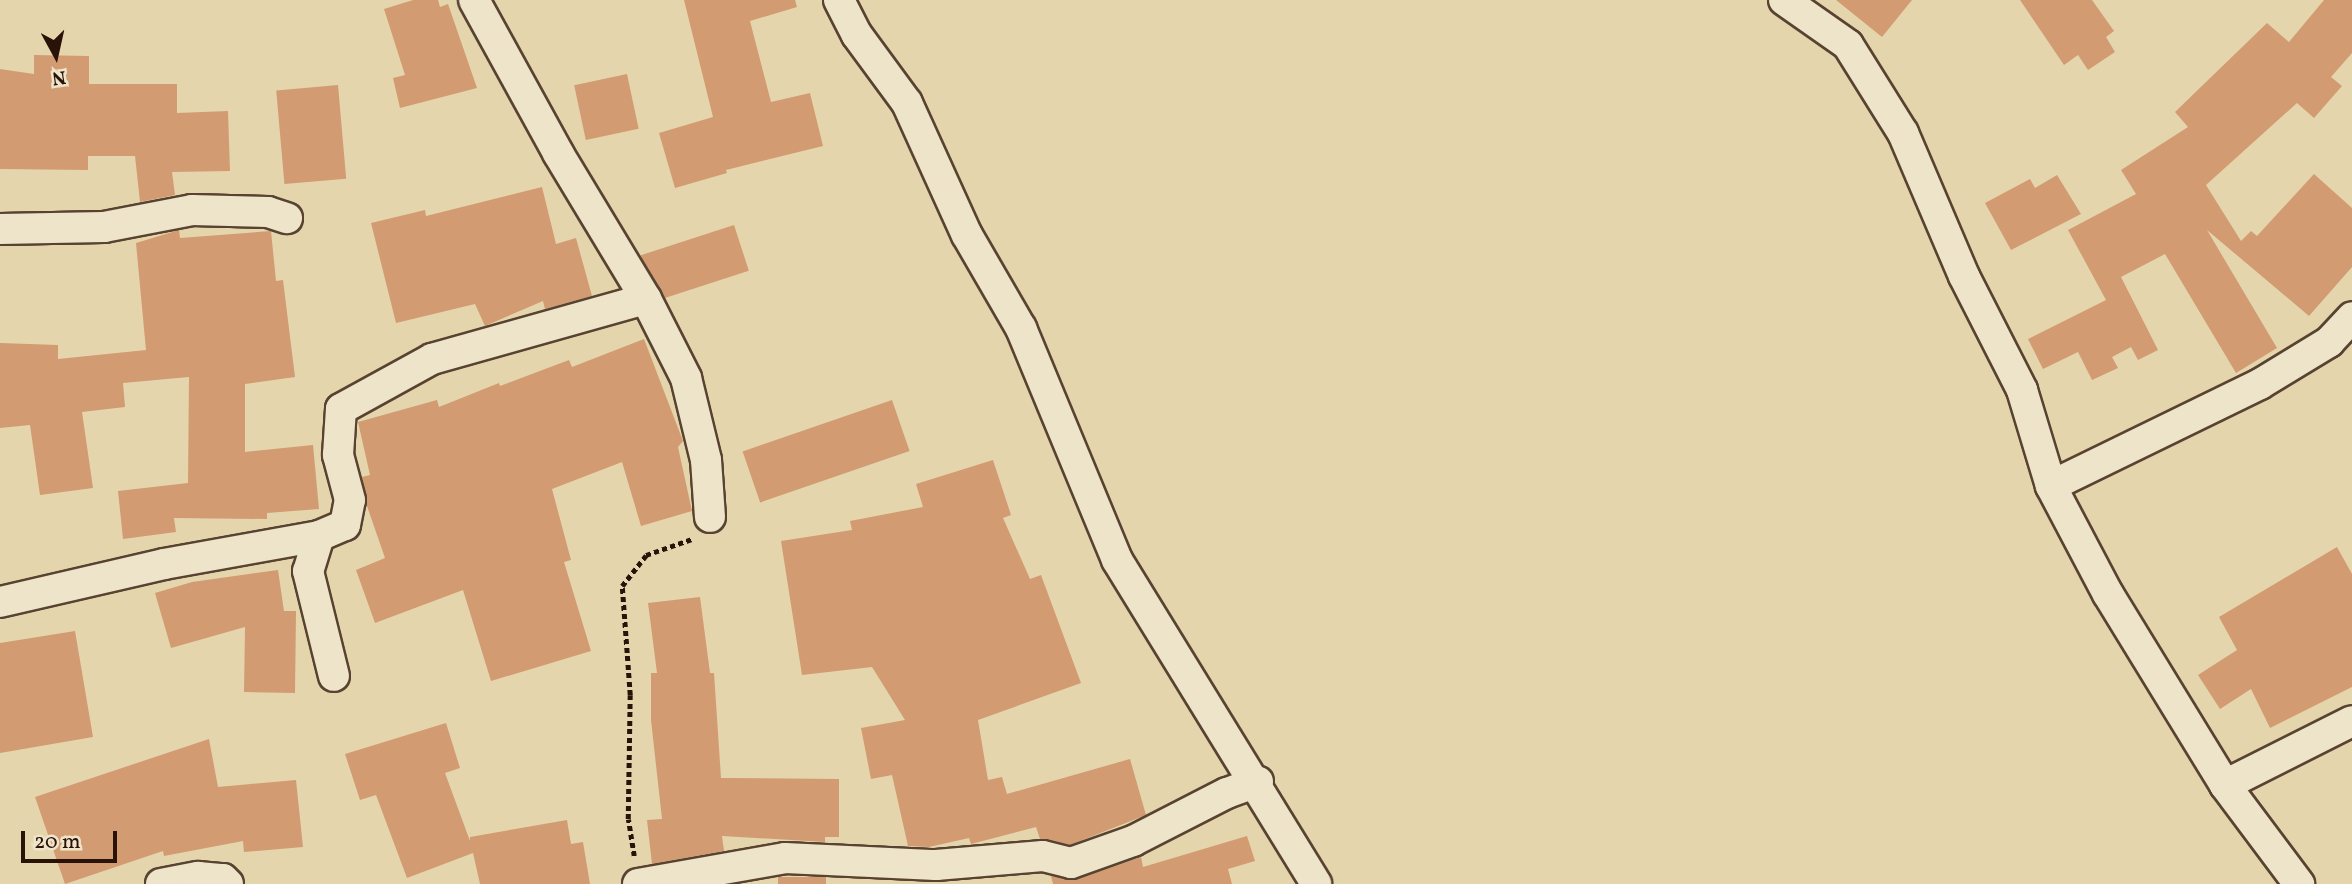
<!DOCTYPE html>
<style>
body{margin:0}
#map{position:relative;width:2352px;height:884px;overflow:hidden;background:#e5d5ad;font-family:Vollkorn,serif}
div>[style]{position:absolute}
.building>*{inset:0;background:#d29b72;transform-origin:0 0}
.path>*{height:4.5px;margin-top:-2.25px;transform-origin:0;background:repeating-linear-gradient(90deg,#291208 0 5px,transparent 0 8.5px)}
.roads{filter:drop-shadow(2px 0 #584331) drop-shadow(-2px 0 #584331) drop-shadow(0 2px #584331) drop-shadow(0 -2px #584331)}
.street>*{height:30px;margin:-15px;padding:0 15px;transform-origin:15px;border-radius:15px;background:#eee4ca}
span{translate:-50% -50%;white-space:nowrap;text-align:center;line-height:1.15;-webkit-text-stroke:5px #eee4ca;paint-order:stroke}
.north{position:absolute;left:21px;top:21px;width:70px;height:70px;-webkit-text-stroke:5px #eee4ca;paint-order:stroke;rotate:172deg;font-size:19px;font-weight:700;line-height:28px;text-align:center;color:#291208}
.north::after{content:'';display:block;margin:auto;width:24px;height:32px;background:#291208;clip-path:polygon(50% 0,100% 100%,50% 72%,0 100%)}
.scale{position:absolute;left:21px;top:831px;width:96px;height:32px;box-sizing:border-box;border:4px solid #291208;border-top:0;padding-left:9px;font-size:21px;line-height:24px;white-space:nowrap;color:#291208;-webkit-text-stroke:5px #eee4ca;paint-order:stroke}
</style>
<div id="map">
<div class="building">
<i style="clip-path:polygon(413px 0,438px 0,440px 7px,448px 4px,477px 88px,400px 108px,393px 78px,405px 75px,384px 9px)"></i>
<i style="clip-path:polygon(684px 0,795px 0,797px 7px,750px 21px,771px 102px,810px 93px,823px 146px,726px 170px,727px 173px,675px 188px,659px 133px,713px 117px)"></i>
<i style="clip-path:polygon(1836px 0,1912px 0,1882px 37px)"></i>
<i style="clip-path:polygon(2020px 0,2092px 0,2114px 31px,2106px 37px,2115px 52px,2088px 70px,2078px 55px,2064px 65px)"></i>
<i style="clip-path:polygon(2324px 0,2352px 0,2352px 53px,2331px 77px,2342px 86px,2314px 118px,2297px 103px,2206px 185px,2241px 241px,2251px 231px,2257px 236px,2314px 174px,2352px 208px,2352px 267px,2309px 316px,2207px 230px,2277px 348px,2236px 373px,2165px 254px,2121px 277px,2158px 350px,2138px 360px,2131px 347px,2112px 357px,2118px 368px,2092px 380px,2078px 352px,2043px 369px,2028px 339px,2106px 300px,2068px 230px,2136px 194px,2121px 170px,2188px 127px,2175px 112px,2267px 23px,2289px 42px)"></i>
<i style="clip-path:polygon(34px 55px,89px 56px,89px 84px,177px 84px,177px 113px,228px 111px,230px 171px,172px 172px,175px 195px,140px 202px,135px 156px,88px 156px,88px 170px,0 169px,0 69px,34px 74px)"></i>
<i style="left:627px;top:74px;width:56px;height:54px;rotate:78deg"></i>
<i style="left:338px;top:85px;width:94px;height:62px;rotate:85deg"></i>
<i style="clip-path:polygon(2057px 175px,2081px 214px,2011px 250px,1985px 203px,2030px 179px,2035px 188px)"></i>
<i style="clip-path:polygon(542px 187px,556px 244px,576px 238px,592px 296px,545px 309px,543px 301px,485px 326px,475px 304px,396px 323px,371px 223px,425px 210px,426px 216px)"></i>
<i style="left:734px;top:225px;width:48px;height:98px;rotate:72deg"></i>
<i style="clip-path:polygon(179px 230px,180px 238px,271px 231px,276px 281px,283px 280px,295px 377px,245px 384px,245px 452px,313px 445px,319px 509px,267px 513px,267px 519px,174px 518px,176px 532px,123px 539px,118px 491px,188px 483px,189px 377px,123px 383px,125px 407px,82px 412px,93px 488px,40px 495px,30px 425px,0 428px,0 343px,58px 345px,58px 359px,146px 350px,136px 243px)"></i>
<i style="clip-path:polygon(644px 339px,683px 441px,678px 447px,692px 511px,641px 526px,622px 462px,552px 489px,571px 560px,564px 562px,591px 651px,491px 681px,463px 590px,375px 623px,356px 570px,385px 558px,367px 506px,362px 477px,370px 475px,358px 422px,437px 400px,439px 407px,499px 383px,500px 386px,569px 360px,572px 367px)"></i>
<i style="left:892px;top:400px;width:54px;height:158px;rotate:71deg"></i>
<i style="clip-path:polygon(993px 460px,1011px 515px,1003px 518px,1030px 579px,1041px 575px,1081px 683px,978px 720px,988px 780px,1002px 777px,1007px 794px,1130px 759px,1146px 815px,1070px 845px,1040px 839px,1036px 827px,971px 844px,969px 838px,929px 847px,908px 846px,892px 775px,871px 779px,861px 728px,905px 720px,872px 667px,802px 675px,781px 541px,852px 530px,850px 521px,923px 507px,916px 484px)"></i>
<i style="clip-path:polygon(2337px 547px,2352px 574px,2352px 687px,2270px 728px,2251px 689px,2220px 709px,2198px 675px,2237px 650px,2219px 617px)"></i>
<i style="clip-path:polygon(278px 570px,284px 611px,296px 611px,295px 693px,244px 692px,245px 627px,171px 648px,155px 593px,192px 582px)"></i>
<i style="clip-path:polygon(700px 597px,710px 673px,714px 673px,721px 778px,839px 779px,839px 837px,825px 837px,825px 842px,722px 836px,724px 851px,652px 864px,647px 820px,662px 819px,651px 720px,651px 673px,657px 673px,648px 603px)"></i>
<i style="clip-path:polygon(75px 631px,93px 737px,0 753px,0 643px)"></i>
<i style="clip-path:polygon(446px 723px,460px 768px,445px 773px,470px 841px,470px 837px,567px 820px,571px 844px,583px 842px,590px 884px,480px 884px,473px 853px,407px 878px,376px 795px,360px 800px,345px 754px)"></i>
<i style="clip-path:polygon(209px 739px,218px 787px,296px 780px,303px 847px,244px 852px,243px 841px,164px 856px,163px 851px,65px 884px,35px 797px)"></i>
<i style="clip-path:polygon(1247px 836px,1255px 861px,1228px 869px,1232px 884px,1053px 884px,1051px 876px,1077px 879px,1141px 857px,1143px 867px)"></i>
<i style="left:778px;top:877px;width:48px;height:7px"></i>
</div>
<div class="path">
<i style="left:634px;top:856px;width:37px;rotate:-99deg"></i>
<i style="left:628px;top:819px;width:124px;rotate:-89.1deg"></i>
<i style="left:630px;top:695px;width:109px;rotate:-94.2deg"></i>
<i style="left:622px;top:586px;width:39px;rotate:-52deg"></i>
<i style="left:646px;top:555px;width:49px;rotate:-19.2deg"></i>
</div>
<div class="roads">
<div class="street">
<i style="left:474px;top:0;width:175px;rotate:61.2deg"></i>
<i style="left:558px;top:153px;width:170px;rotate:58.9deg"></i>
<i style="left:646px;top:299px;width:89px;rotate:63.1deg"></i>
<i style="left:686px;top:378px;width:84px;rotate:76.3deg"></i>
<i style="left:706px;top:460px;width:57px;rotate:86deg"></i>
<i style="left:839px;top:0;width:39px;rotate:63deg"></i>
<i style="left:857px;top:35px;width:84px;rotate:53.7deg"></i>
<i style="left:907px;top:103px;width:145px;rotate:65.6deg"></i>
<i style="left:967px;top:235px;width:108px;rotate:59.9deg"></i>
<i style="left:1021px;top:328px;width:251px;rotate:67.5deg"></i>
<i style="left:1117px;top:560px;width:380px;rotate:58.4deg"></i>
<i style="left:1784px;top:0;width:78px;rotate:35.1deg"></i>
<i style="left:1848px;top:45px;width:104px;rotate:58deg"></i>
<i style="left:1903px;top:133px;width:155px;rotate:66.9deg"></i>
<i style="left:1964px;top:276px;width:128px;rotate:63deg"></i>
<i style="left:2022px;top:390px;width:100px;rotate:73.2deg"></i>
<i style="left:2051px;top:486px;width:122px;rotate:62.2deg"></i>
<i style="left:2108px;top:594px;width:224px;rotate:58.5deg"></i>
<i style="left:2225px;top:785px;width:124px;rotate:53.2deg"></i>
<i style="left:0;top:229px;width:104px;rotate:-1.1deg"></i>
<i style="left:104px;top:227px;width:90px;rotate:-10.9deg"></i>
<i style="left:192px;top:210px;width:76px;rotate:1.5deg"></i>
<i style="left:268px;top:212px;width:20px;rotate:18deg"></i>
<i style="left:2051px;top:486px;width:233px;rotate:-26deg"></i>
<i style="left:2260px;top:384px;width:81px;rotate:-31.3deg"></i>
<i style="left:2329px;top:342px;width:34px;rotate:-47deg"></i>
<i style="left:319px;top:536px;width:37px;rotate:107deg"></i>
<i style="left:308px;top:571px;width:108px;rotate:76.1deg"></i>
<i style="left:0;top:602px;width:168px;rotate:-13deg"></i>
<i style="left:164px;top:564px;width:158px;rotate:-10.2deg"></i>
<i style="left:319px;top:536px;width:28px;rotate:-23deg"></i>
<i style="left:345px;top:525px;width:25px;rotate:-79deg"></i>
<i style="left:350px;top:500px;width:47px;rotate:-104.9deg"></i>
<i style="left:338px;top:455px;width:46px;rotate:-86.3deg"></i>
<i style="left:341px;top:409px;width:104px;rotate:-28.8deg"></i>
<i style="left:432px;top:359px;width:222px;rotate:-15.7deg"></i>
<i style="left:2225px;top:785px;width:142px;rotate:-26.7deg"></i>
<i style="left:161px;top:884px;width:38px;rotate:-11deg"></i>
<i style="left:198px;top:877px;width:25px;rotate:5deg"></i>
<i style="left:223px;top:879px;width:7px;rotate:45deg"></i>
<i style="left:638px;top:884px;width:149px;rotate:-10deg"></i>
<i style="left:785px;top:858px;width:151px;rotate:2.7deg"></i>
<i style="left:936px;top:865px;width:107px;rotate:-4.8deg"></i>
<i style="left:1043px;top:856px;width:29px;rotate:14deg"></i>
<i style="left:1071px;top:863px;width:66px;rotate:-19.5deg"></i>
<i style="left:1133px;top:841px;width:106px;rotate:-27.1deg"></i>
<i style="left:1227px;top:793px;width:33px;rotate:-20deg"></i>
</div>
</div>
<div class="north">N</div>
<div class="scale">20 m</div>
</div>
